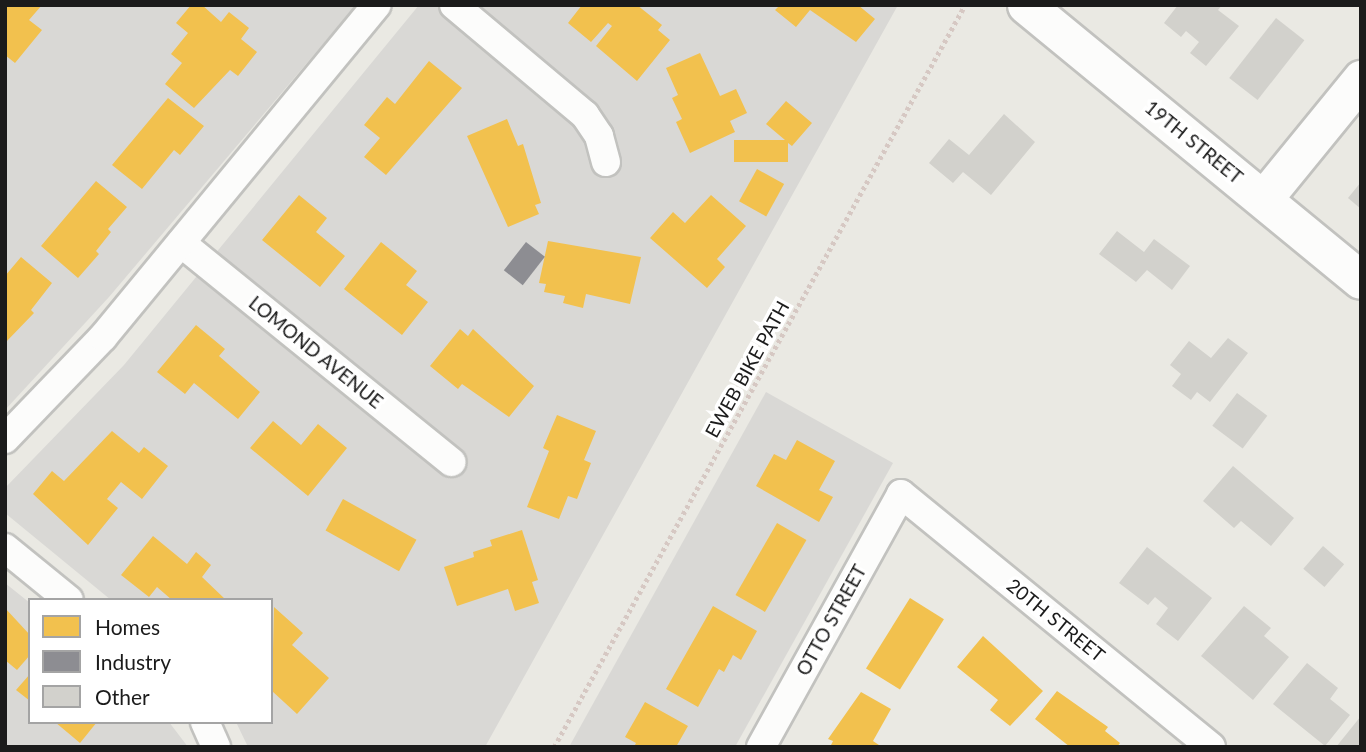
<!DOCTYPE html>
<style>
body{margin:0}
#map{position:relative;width:1366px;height:752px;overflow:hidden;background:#eae9e3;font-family:Lato,sans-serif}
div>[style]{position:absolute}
.residential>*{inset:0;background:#d9d8d5}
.homes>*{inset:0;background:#f2c14e;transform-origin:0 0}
.industry>*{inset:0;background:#8d8d92;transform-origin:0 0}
.building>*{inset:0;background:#d2d1cc;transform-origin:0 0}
.path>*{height:4.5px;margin-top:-2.25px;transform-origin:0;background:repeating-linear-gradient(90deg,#d6c8c3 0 3.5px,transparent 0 7px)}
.roads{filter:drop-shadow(2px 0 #c2c2bf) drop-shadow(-2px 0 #c2c2bf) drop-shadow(0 2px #c2c2bf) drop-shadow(0 -2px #c2c2bf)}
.minor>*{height:28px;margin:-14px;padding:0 14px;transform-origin:14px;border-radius:14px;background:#fcfcfb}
.tertiary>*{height:37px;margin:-18.5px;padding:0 18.5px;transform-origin:18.5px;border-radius:18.5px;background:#fcfcfb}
span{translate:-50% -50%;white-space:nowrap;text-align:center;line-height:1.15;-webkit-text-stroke:7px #fff;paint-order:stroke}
.street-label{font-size:19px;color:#1b1b1b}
.frame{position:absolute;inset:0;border:7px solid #1b1b1b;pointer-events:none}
.legend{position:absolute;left:28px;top:598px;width:245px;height:126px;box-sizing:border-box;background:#fff;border:2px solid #a4a4a4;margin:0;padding:9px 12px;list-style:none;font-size:21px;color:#1b1b1b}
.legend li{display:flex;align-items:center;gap:14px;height:35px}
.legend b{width:35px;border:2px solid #a4a4a4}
</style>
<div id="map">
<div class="residential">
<i style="clip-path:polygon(5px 5px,356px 5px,109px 297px,5px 410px)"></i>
<i style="clip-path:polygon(419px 5px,898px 5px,485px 747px,248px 747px,236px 722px,271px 722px,271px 600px,111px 600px,5px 513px,5px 488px,124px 365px)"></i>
<i style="clip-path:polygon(766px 392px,893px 463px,735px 747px,569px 747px)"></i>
<i style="clip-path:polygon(5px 583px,30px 603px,30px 722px,169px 722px,188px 747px,5px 747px)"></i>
</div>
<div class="homes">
<i style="clip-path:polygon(5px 5px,42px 5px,29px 20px,42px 30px,15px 63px,5px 55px)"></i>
<i style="clip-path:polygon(191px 5px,202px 5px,221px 22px,229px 12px,249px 28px,241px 39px,257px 52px,238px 76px,230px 70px,194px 108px,165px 84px,182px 63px,171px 54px,188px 33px,176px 23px)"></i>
<i style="clip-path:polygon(582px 5px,637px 5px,662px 25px,658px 30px,670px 40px,637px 81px,596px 46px,612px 26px,608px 23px,591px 42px,568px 23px)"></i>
<i style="clip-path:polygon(780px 5px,858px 5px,875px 19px,856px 42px,810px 10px,796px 27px,775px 10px)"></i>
<i style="clip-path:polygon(700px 53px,720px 96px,736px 89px,747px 113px,730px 121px,735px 132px,690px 153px,676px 122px,682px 119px,672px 98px,678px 95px,666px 68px)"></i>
<i style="clip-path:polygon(429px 61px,462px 88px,386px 175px,364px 157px,380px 138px,364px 125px,387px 97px,395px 104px)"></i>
<i style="clip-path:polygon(168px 98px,204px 126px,180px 155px,174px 150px,142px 189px,112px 165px)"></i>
<i style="clip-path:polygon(786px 101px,812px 123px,792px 146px,788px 143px,788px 162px,734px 162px,734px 140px,785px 140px,766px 124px)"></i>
<i style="clip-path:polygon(507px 119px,518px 146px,523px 144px,541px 203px,535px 205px,539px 214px,508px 227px,467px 136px)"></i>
<i style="left:757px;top:169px;width:31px;height:37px;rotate:29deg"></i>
<i style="clip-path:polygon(96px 181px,127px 207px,108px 229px,111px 232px,96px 251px,99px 254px,78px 278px,41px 246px)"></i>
<i style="clip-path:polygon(299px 195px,327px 218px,316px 232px,345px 256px,320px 287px,262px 240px)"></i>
<i style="clip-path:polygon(711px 195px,746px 226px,717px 259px,725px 267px,707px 288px,650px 238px,673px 212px,685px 223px)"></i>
<i style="clip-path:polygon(548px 241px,641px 257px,630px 304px,586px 294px,583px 308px,563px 303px,565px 296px,544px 292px,546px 284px,539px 283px)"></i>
<i style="clip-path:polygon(381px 242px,417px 271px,406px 285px,428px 302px,402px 335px,344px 289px)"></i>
<i style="clip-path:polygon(21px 257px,52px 283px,31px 310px,34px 313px,5px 343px,5px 276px)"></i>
<i style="clip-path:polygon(196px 325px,225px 349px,219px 356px,260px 392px,238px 419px,194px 383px,185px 394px,157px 372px)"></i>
<i style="clip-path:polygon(460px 329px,468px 336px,473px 329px,534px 386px,509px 417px,462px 384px,458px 389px,430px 366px)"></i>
<i style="clip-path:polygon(557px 415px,596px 431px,584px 460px,591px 463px,577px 499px,568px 496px,559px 519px,527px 507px,549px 451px,543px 448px)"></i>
<i style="clip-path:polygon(273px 421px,301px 445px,318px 424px,347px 448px,308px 496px,250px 448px)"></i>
<i style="clip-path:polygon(112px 431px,139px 453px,144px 447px,168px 466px,142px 499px,121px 482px,107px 499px,118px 508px,88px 545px,33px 494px,52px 471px,64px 481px)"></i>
<i style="clip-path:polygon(797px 440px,835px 461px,819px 490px,833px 497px,819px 522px,756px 486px,774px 454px,786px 460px)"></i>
<i style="left:343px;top:499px;width:84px;height:36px;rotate:29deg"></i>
<i style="left:777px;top:523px;width:34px;height:83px;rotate:30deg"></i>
<i style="clip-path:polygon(522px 530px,538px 580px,532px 582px,539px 603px,515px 611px,508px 589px,457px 606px,444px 567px,474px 557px,473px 552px,492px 546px,490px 540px)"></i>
<i style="clip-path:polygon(153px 536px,187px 564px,196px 552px,211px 565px,202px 577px,226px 600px,172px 600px,157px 587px,149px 597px,121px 575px)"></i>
<i style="left:910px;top:598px;width:40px;height:83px;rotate:32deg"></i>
<i style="clip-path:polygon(713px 606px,757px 631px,741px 660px,733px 655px,724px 672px,719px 669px,698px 707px,666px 689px)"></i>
<i style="clip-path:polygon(274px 607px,303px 633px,292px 645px,329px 678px,297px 714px,272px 691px)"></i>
<i style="clip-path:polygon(5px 608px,30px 635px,30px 655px,17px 670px,5px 660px)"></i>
<i style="clip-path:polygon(983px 636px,1043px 691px,1010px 726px,990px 710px,998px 700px,957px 667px)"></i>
<i style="clip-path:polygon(30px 674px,30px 701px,16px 690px)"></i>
<i style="clip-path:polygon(1057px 691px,1108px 727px,1105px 731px,1120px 743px,1117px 747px,1070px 747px,1035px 719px)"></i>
<i style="clip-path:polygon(861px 692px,891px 709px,873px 741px,882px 747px,830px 747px,833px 741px,828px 739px)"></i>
<i style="clip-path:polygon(645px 702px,688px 726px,676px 747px,634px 747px,636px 743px,625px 737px)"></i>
<i style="clip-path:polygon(55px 722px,97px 722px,80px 743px)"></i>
</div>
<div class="industry">
<i style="left:526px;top:242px;width:24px;height:36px;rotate:38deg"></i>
</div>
<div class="building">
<i style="clip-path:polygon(1178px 5px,1222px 5px,1218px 10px,1239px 26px,1206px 66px,1190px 53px,1199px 42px,1186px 31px,1181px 37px,1164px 23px)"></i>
<i style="left:1276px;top:18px;width:36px;height:76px;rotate:38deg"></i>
<i style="clip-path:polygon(1004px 114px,1035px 142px,991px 195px,963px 172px,953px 183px,929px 163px,949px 139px,969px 155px)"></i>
<i style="clip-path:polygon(1361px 182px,1361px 209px,1348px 198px)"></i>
<i style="clip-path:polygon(1117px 231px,1144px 252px,1154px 239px,1190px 266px,1172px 290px,1147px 270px,1136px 282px,1099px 254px)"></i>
<i style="clip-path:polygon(1228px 338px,1248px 353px,1210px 402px,1197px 392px,1191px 400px,1172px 386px,1181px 374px,1170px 365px,1189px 341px,1211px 358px)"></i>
<i style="left:1237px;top:393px;width:38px;height:41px;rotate:37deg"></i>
<i style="clip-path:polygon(1233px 466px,1294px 518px,1271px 546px,1241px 521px,1234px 528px,1203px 501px)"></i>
<i style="left:1323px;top:546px;width:28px;height:30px;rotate:41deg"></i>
<i style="clip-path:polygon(1147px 547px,1212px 598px,1178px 641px,1156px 624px,1168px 608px,1155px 597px,1148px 605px,1119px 583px)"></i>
<i style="clip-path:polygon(1244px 606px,1271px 628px,1264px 636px,1289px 657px,1253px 700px,1201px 656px)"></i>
<i style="clip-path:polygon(1307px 663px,1338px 688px,1330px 699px,1350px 715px,1325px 746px,1273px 704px)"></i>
<i style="clip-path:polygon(1361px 716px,1361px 747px,1336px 747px)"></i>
</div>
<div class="path">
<i style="left:554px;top:747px;width:848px;rotate:-61.02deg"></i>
</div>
<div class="roads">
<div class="minor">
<i style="left:454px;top:5px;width:171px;rotate:40deg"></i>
<i style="left:585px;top:115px;width:25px;rotate:56deg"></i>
<i style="left:599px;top:136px;width:27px;rotate:75deg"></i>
<i style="left:181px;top:243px;width:348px;rotate:39deg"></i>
<i style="left:5px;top:439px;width:141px;rotate:-46.1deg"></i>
<i style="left:103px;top:337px;width:430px;rotate:-50.5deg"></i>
<i style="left:5px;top:548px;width:82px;rotate:39.1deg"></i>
<i style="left:205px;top:722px;width:27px;rotate:66deg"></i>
<i style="left:761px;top:747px;width:289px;rotate:-61deg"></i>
<i style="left:901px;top:494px;width:400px;rotate:39.2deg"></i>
</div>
<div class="tertiary">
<i style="left:1026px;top:5px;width:433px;rotate:39.4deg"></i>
<i style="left:1264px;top:198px;width:154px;rotate:-50.8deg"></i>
</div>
</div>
<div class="street-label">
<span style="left:1194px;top:142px;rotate:39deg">19TH STREET</span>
<span style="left:316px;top:352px;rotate:39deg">LOMOND AVENUE</span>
<span style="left:747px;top:369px;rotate:-61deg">EWEB BIKE PATH</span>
<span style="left:831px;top:620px;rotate:-61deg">OTTO STREET</span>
<span style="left:1056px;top:620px;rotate:39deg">20TH STREET</span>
</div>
<div class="frame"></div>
<ul class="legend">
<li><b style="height:19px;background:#f2c14e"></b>Homes</li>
<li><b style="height:19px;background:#8d8d92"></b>Industry</li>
<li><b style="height:19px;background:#d2d1cc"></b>Other</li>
</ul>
</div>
